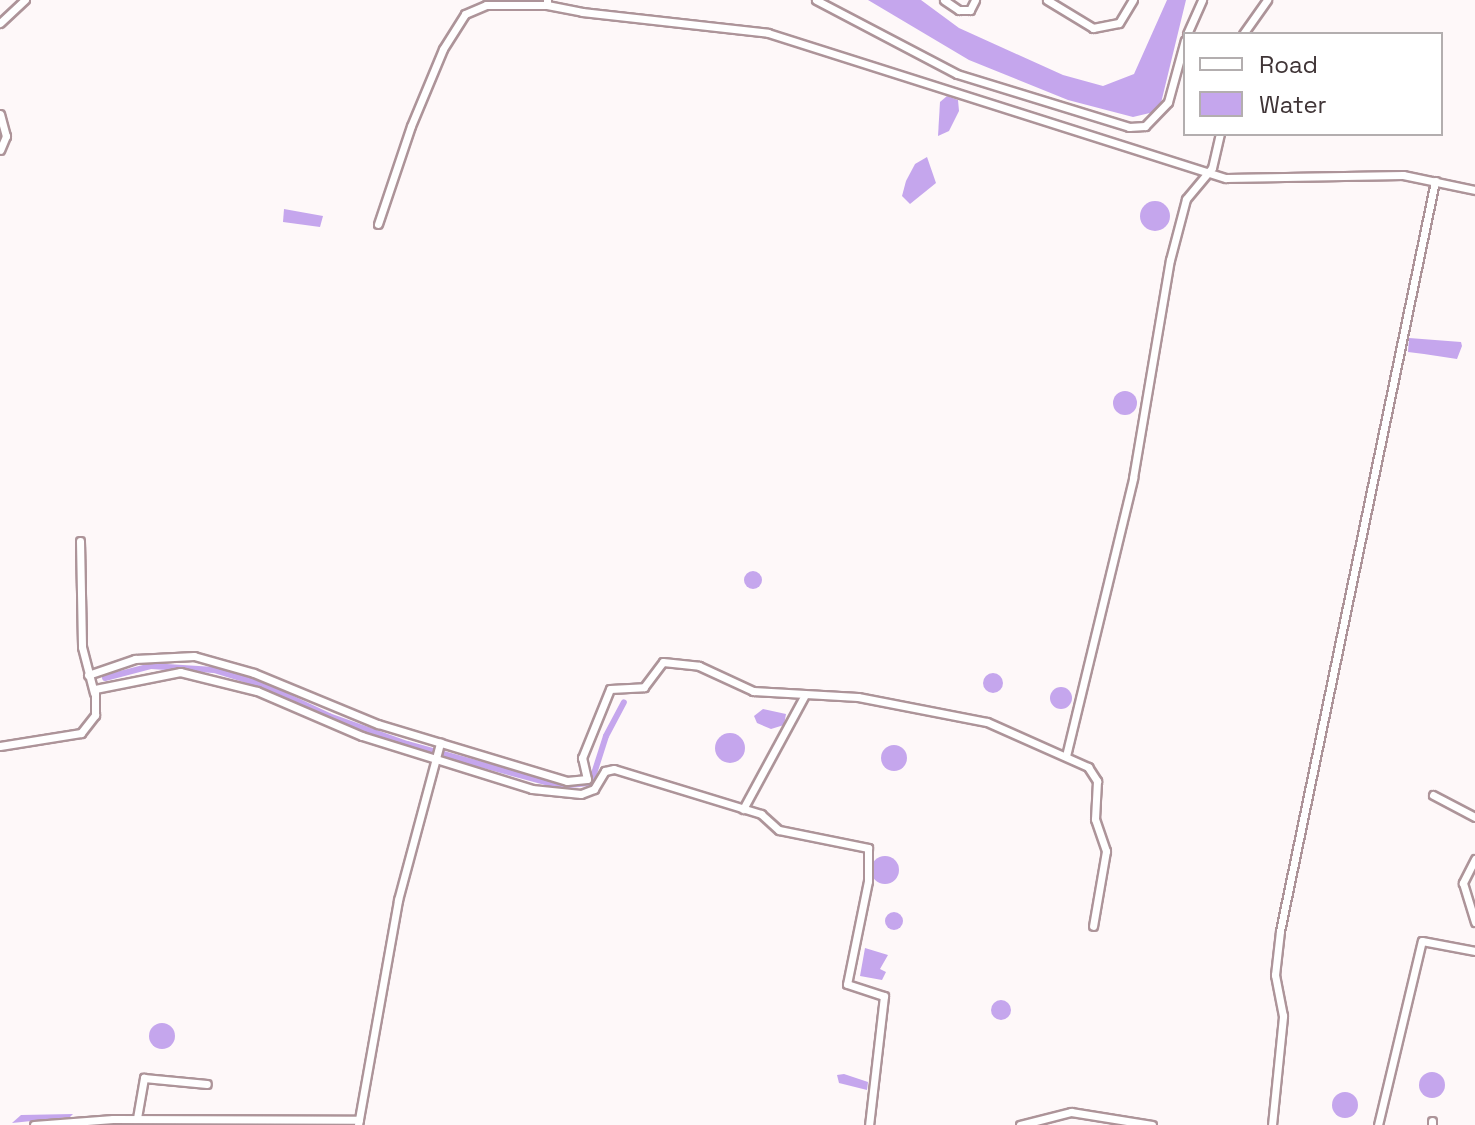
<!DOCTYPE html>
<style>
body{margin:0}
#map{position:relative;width:1475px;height:1125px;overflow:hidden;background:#fef8f9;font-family:"Space Grotesk",sans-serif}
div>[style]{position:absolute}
.water>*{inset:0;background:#c5a6ed}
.round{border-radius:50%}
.canal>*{height:6px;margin:-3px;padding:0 3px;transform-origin:3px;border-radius:3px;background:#c5a6ed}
.roads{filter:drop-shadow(2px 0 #ad9499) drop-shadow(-2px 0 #ad9499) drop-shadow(0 2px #ad9499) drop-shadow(0 -2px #ad9499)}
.minor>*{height:7px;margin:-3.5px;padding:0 3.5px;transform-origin:3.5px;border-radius:3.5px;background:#fff}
span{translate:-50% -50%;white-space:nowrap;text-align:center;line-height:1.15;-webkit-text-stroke:7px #fff;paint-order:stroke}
.legend{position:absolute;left:1183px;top:32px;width:260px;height:104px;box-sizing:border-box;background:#fff;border:2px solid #b3aeaf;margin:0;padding:10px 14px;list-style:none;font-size:24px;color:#403537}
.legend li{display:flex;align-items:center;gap:16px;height:40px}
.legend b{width:40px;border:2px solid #b3aeaf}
</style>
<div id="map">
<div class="water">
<i style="clip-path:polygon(868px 0,921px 0,959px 28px,1063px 75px,1103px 86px,1134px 74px,1167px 0,1186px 0,1161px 103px,1154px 112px,1133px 117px,1068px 100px,969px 60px)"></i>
<i style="clip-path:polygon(947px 96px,958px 100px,959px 111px,949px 131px,938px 136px,940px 102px)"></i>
<i style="clip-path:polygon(927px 157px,936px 183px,910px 204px,902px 196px,906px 181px,915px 164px)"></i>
<i class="round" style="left:1140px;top:201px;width:30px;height:30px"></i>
<i style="clip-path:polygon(284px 209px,323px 216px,320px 227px,283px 222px)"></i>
<i style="clip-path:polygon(1409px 338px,1461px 342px,1462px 346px,1457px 359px,1424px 354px,1408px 352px)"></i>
<i class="round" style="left:1113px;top:391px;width:24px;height:24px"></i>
<i class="round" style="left:744px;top:571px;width:18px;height:18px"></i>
<i class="round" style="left:983px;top:673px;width:20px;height:20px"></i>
<i class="round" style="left:1050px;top:687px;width:22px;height:22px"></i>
<i style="clip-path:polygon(763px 709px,786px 714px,784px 725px,771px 729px,757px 723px,754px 716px)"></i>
<i class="round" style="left:715px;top:733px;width:30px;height:30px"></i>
<i class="round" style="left:881px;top:745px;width:26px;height:26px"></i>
<i class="round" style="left:871px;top:856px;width:28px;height:28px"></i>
<i class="round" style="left:885px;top:912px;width:18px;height:18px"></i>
<i style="clip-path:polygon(865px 948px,888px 955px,880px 969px,886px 972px,882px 980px,860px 976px)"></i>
<i class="round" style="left:991px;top:1000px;width:20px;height:20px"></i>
<i class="round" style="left:149px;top:1023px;width:26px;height:26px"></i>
<i class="round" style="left:1419px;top:1072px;width:26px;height:26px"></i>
<i style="clip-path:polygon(844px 1074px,868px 1082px,867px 1090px,839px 1083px,837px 1075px)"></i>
<i class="round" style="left:1332px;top:1092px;width:26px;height:26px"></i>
<i style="clip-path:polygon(73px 1114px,70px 1117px,12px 1123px,21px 1115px)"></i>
</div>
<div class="canal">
<i style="left:105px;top:678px;width:48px;rotate:-14.6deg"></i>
<i style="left:151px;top:666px;width:63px;rotate:3.6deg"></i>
<i style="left:214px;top:670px;width:51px;rotate:17deg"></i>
<i style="left:263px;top:685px;width:73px;rotate:25.2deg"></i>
<i style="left:329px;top:716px;width:83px;rotate:19.7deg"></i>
<i style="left:407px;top:744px;width:159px;rotate:15.4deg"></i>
<i style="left:560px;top:786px;width:31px;rotate:-6deg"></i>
<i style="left:591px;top:783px;width:49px;rotate:-72.3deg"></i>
<i style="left:606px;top:736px;width:38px;rotate:-62deg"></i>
</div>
<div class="roads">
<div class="minor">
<i style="left:547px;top:0;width:5px;rotate:90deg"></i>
<i style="left:547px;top:5px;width:36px;rotate:11deg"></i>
<i style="left:582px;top:12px;width:187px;rotate:6.4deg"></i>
<i style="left:768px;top:33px;width:480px;rotate:17.6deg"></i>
<i style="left:1226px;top:178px;width:177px;rotate:-1deg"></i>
<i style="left:1403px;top:175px;width:74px;rotate:11.8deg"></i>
<i style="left:816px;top:0;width:159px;rotate:27.7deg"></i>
<i style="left:957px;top:74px;width:180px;rotate:17.1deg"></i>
<i style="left:1129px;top:127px;width:16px;rotate:-4deg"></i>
<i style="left:1145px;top:126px;width:33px;rotate:-46deg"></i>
<i style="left:1168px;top:102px;width:64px;rotate:-74.7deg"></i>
<i style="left:944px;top:0;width:18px;rotate:34deg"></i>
<i style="left:959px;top:10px;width:11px"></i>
<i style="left:970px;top:10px;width:11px;rotate:-63deg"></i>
<i style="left:1047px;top:0;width:54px;rotate:31.3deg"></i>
<i style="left:1093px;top:28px;width:26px;rotate:-11deg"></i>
<i style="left:1119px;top:23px;width:27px;rotate:-59deg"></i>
<i style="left:0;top:23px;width:34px;rotate:-43deg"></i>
<i style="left:1187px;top:34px;width:37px;rotate:-66deg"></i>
<i style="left:1243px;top:34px;width:42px;rotate:-54.8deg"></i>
<i style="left:0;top:114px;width:23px;rotate:75deg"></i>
<i style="left:6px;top:136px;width:15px;rotate:113deg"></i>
<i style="left:378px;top:224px;width:103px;rotate:-71.4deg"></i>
<i style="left:411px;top:126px;width:83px;rotate:-67.4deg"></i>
<i style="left:443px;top:49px;width:41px;rotate:-57.8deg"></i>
<i style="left:465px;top:14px;width:23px;rotate:-23deg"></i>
<i style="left:486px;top:5px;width:61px"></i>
<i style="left:80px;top:541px;width:106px;rotate:88.9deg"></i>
<i style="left:82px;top:647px;width:48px;rotate:75.4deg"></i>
<i style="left:88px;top:675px;width:50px;rotate:-18.8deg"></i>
<i style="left:135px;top:659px;width:59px;rotate:-2.9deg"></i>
<i style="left:194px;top:656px;width:62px;rotate:15.8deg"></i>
<i style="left:254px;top:673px;width:134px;rotate:22.4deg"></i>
<i style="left:378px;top:724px;width:197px;rotate:16.8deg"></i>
<i style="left:567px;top:781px;width:20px;rotate:-6deg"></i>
<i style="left:587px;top:779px;width:22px;rotate:-103deg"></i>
<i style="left:582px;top:758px;width:74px;rotate:-67.9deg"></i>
<i style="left:610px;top:689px;width:34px;rotate:-3deg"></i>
<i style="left:644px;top:687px;width:31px;rotate:-53deg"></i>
<i style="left:663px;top:662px;width:36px;rotate:6deg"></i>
<i style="left:699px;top:666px;width:60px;rotate:24.8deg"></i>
<i style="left:753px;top:691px;width:105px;rotate:3.3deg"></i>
<i style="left:858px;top:697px;width:131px;rotate:11deg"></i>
<i style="left:987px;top:722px;width:111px;rotate:24deg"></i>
<i style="left:1088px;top:767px;width:17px;rotate:57deg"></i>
<i style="left:1097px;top:781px;width:38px;rotate:93deg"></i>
<i style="left:1095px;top:819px;width:34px;rotate:71deg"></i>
<i style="left:1106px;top:851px;width:76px;rotate:99.8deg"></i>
<i style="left:0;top:746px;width:82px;rotate:-9.1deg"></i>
<i style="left:81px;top:733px;width:23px;rotate:-52deg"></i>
<i style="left:95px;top:715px;width:26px;rotate:-90deg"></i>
<i style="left:95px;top:689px;width:87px;rotate:-11.3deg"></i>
<i style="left:180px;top:672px;width:79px;rotate:13.9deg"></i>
<i style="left:257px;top:691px;width:114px;rotate:23.2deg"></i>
<i style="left:362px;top:736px;width:178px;rotate:17.3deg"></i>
<i style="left:532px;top:789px;width:49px;rotate:5.8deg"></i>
<i style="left:581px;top:794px;width:14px;rotate:-21deg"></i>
<i style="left:594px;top:789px;width:21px;rotate:-59deg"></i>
<i style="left:605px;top:771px;width:9px;rotate:-13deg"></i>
<i style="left:614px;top:769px;width:154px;rotate:17deg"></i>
<i style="left:761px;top:814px;width:24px;rotate:42deg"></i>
<i style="left:779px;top:830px;width:91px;rotate:11.4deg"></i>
<i style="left:868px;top:848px;width:33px;rotate:90deg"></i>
<i style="left:868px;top:881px;width:105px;rotate:101.5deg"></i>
<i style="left:847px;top:984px;width:39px;rotate:18deg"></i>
<i style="left:884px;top:996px;width:130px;rotate:96.6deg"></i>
<i style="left:1066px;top:756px;width:286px;rotate:-76.4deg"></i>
<i style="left:1133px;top:478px;width:221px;rotate:-80.4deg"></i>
<i style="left:1170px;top:260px;width:63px;rotate:-75.3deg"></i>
<i style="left:1186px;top:199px;width:40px;rotate:-50deg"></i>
<i style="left:1212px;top:168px;width:35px;rotate:-77deg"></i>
<i style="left:1433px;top:795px;width:47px;rotate:27.6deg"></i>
<i style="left:743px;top:809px;width:130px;rotate:-61.5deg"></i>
<i style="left:1475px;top:859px;width:27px;rotate:117deg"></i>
<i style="left:1463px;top:883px;width:41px;rotate:72.9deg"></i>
<i style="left:137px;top:1118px;width:41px;rotate:-80.1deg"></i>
<i style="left:144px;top:1078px;width:63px;rotate:5.4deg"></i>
<i style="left:34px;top:1125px;width:79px;rotate:-4.3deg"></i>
<i style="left:113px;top:1119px;width:246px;rotate:0.2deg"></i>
<i style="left:358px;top:1125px;width:229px;rotate:-79.9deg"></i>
<i style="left:398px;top:900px;width:163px;rotate:-75deg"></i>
<i style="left:1020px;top:1125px;width:53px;rotate:-14.3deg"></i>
<i style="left:1071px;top:1112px;width:82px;rotate:9.1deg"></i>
<i style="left:1272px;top:1125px;width:110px;rotate:-84.2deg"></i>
<i style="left:1283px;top:1016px;width:42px;rotate:-101deg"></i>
<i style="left:1275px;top:975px;width:44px;rotate:-83.5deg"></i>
<i style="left:1280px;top:931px;width:766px;rotate:-78.32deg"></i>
<i style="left:1378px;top:1125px;width:189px;rotate:-76.6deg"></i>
<i style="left:1422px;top:941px;width:54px;rotate:10.7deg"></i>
<i style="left:1432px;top:1125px;width:4px;rotate:-90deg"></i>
</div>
</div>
<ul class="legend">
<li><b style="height:10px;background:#fff"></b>Road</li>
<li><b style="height:22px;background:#c5a6ed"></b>Water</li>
</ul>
</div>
